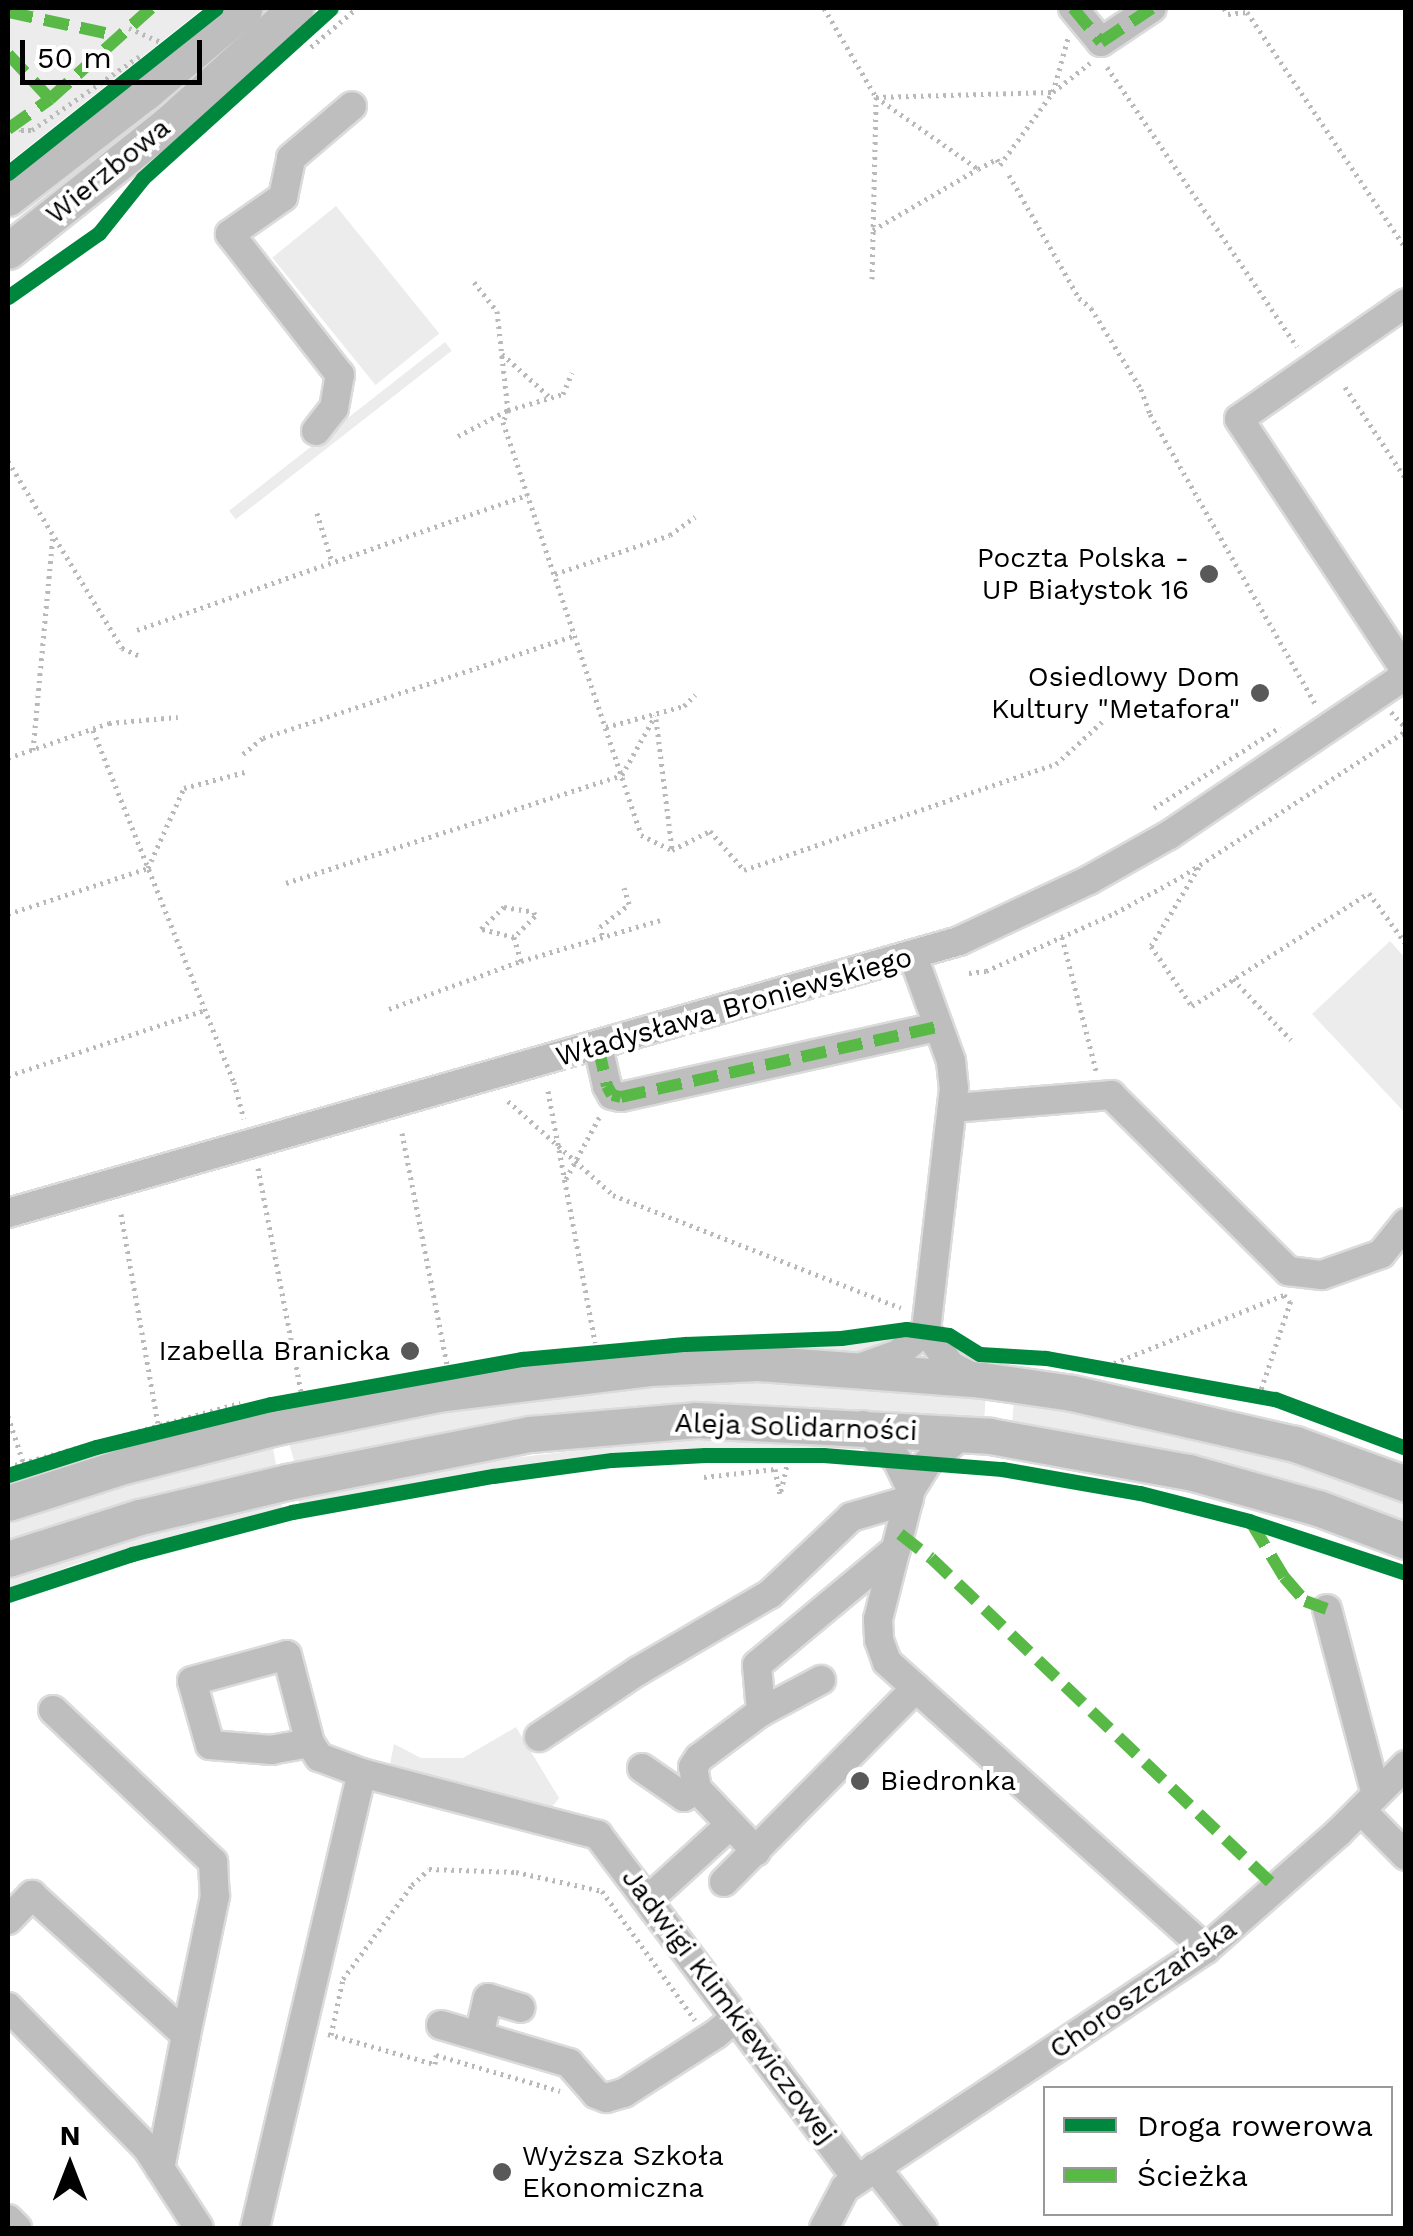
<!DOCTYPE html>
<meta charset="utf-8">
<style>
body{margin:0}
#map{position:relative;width:1413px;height:2236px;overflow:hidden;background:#fff;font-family:"Work Sans",sans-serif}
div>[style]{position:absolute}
.green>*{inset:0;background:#ececec;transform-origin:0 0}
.path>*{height:5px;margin-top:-2.5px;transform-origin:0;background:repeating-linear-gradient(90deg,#b9b9b9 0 2.5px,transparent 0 7.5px)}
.roads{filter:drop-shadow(2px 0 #dbdbdb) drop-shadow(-2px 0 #dbdbdb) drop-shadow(0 2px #dbdbdb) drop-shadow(0 -2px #dbdbdb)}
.minor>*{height:28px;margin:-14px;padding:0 14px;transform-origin:14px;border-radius:14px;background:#bebebe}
.major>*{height:35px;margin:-17.5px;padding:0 17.5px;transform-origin:17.5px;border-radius:17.5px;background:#bebebe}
.quiet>*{height:12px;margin-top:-6px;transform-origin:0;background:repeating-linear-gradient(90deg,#58b947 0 25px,transparent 0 37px)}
.cycleway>*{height:15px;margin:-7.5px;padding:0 7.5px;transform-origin:7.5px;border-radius:7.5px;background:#00873e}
.dots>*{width:28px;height:28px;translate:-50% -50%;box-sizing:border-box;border:5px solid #fff;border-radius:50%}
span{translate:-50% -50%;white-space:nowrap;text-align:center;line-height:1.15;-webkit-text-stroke:8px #fff;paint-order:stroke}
.street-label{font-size:28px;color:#000}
.poi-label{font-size:28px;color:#000}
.right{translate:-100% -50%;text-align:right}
.left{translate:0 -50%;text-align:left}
.frame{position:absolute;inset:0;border:10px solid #000;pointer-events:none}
.legend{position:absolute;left:1043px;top:2086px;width:350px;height:130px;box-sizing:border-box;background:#fff;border:2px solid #999;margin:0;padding:12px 18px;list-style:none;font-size:30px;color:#000}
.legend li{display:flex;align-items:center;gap:20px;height:50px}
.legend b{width:50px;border:2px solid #999}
.north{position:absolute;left:20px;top:2116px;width:100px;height:100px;-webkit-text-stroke:8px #fff;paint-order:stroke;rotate:0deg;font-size:28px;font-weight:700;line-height:40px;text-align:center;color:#000}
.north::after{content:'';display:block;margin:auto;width:35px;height:45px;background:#000;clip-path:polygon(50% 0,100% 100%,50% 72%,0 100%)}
.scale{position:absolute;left:20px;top:40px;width:182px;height:45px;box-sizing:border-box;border:5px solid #000;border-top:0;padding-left:12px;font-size:30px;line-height:35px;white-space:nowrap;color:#000;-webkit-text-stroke:8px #fff;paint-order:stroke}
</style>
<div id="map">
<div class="green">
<i style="clip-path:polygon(8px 8px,197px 8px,200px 11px,8px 163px)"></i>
<i style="left:336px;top:206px;width:164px;height:82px;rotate:51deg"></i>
<i style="left:445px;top:342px;width:11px;height:274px;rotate:52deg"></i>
<i style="clip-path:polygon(1390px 941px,1405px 958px,1405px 1113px,1312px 1014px)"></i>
<i style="clip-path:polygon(899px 1335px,889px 1346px,874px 1352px,281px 1412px,280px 1407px,480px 1371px,614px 1353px,841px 1343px)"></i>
<i style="clip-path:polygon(760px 1381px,986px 1395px,984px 1421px,795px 1408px,296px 1467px,288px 1440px,478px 1402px,646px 1384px)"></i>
<i style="clip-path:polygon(1014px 1398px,1073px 1407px,1315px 1467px,1405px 1498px,1405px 1526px,1012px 1426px)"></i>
<i style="clip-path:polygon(264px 1409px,266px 1416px,8px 1487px,8px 1476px,97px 1448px)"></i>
<i style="clip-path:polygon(739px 1439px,861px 1441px,876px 1449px,649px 1452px,466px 1475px,299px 1505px,299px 1497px,513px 1458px,638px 1443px)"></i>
<i style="clip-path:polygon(272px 1443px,277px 1470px,8px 1546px,8px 1518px,83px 1492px)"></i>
<i style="clip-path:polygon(281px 1500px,282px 1509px,79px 1563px,8px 1588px,8px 1577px,46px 1562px)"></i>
<i style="clip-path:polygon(516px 1727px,559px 1798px,552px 1807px,390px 1764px,394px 1744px,421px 1758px,463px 1758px)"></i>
</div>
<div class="path">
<i style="left:824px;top:8px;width:103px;rotate:59.7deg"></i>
<i style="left:876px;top:97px;width:177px;rotate:-1.6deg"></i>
<i style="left:1053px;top:92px;width:47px;rotate:-38.1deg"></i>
<i style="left:1224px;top:8px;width:7px;rotate:56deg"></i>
<i style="left:1228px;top:14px;width:19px;rotate:-6deg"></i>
<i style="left:1247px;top:12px;width:285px;rotate:56.1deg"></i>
<i style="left:129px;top:28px;width:36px;rotate:24deg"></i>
<i style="left:311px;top:47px;width:60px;rotate:-40.3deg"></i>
<i style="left:1107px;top:67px;width:338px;rotate:55.8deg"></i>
<i style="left:16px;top:123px;width:9px;rotate:54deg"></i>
<i style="left:21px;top:130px;width:11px"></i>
<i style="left:32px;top:130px;width:132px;rotate:-34.5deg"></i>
<i style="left:1009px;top:175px;width:142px;rotate:60.4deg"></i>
<i style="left:1079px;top:298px;width:16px;rotate:40deg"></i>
<i style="left:1091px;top:308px;width:95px;rotate:58.3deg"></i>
<i style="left:1141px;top:389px;width:27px;rotate:70deg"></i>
<i style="left:1150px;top:414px;width:335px;rotate:60.3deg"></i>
<i style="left:873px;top:230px;width:121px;rotate:-30.2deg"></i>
<i style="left:872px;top:279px;width:182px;rotate:-88.7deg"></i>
<i style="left:876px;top:97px;width:125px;rotate:35.2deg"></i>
<i style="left:978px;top:169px;width:21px;rotate:-28deg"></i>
<i style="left:997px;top:159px;width:7px;rotate:63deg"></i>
<i style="left:1000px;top:165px;width:90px;rotate:-54deg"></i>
<i style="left:1053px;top:92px;width:56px;rotate:-74.5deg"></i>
<i style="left:474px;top:282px;width:37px;rotate:52deg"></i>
<i style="left:497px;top:311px;width:100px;rotate:83.7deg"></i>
<i style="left:508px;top:410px;width:13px;rotate:113deg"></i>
<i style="left:503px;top:422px;width:435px;rotate:71.5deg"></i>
<i style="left:641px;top:835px;width:34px;rotate:26deg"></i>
<i style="left:502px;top:354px;width:66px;rotate:41.9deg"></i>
<i style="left:1345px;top:387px;width:110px;rotate:56.5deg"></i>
<i style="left:458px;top:436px;width:56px;rotate:-27.5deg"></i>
<i style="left:508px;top:410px;width:57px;rotate:-16.2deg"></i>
<i style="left:563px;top:394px;width:23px;rotate:-67deg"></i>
<i style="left:8px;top:461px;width:219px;rotate:58.6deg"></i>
<i style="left:122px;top:648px;width:20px;rotate:24deg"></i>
<i style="left:317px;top:513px;width:51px;rotate:73deg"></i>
<i style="left:555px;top:574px;width:121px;rotate:-18.7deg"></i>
<i style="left:670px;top:535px;width:31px;rotate:-36deg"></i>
<i style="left:137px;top:630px;width:413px;rotate:-19.1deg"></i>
<i style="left:1391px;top:712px;width:22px;rotate:47deg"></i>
<i style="left:656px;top:719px;width:132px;rotate:83deg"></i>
<i style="left:606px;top:727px;width:81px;rotate:-15.1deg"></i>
<i style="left:684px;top:706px;width:16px;rotate:-45deg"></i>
<i style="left:93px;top:730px;width:379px;rotate:68.2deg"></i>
<i style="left:234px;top:1082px;width:38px;rotate:75deg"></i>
<i style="left:33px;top:750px;width:216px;rotate:-84.7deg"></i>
<i style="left:243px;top:754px;width:26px;rotate:-39deg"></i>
<i style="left:263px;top:738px;width:330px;rotate:-18.2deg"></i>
<i style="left:8px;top:758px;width:107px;rotate:-19.1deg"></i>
<i style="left:109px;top:723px;width:69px;rotate:-5deg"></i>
<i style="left:1154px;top:808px;width:150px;rotate:-32.7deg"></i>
<i style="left:672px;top:850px;width:42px;rotate:-26.6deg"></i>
<i style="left:710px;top:831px;width:52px;rotate:48.9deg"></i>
<i style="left:744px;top:870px;width:330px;rotate:-18.8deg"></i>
<i style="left:1056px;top:764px;width:65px;rotate:-42.5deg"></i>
<i style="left:1199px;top:867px;width:92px;rotate:121.3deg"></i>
<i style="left:1151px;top:946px;width:73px;rotate:55.7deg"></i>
<i style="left:1192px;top:1006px;width:210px;rotate:-32.6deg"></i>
<i style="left:1369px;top:893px;width:63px;rotate:54deg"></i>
<i style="left:286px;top:883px;width:353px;rotate:-17.8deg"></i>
<i style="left:622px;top:775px;width:68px;rotate:-60.8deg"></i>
<i style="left:8px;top:914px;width:147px;rotate:-18.2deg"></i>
<i style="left:148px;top:868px;width:88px;rotate:-65.8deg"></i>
<i style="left:184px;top:788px;width:67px;rotate:-14.7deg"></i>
<i style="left:602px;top:935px;width:8px;rotate:-104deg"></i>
<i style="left:600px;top:927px;width:37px;rotate:-38deg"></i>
<i style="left:629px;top:904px;width:17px;rotate:-107deg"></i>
<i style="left:514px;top:937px;width:34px;rotate:-166deg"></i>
<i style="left:481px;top:929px;width:32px;rotate:-44deg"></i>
<i style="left:504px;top:907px;width:30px;rotate:9deg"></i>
<i style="left:534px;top:912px;width:4px;rotate:76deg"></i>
<i style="left:535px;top:916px;width:30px;rotate:135deg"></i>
<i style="left:514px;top:937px;width:25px;rotate:74deg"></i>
<i style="left:1062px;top:937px;width:141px;rotate:75.7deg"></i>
<i style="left:969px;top:973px;width:17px;rotate:-7deg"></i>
<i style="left:986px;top:971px;width:141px;rotate:-24.2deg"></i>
<i style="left:1115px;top:913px;width:75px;rotate:-28.6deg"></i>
<i style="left:1181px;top:877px;width:268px;rotate:-33deg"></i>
<i style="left:1233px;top:979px;width:84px;rotate:46.4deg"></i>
<i style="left:389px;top:1009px;width:140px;rotate:-20deg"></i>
<i style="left:521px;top:961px;width:145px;rotate:-16.4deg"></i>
<i style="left:8px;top:1076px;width:208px;rotate:-18.5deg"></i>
<i style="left:548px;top:1091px;width:256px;rotate:79.4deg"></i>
<i style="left:508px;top:1101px;width:141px;rotate:41.8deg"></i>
<i style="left:613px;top:1195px;width:309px;rotate:21.4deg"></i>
<i style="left:402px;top:1133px;width:235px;rotate:79deg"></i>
<i style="left:258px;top:1168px;width:227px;rotate:79.1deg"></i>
<i style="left:566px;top:1179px;width:74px;rotate:-61.7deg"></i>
<i style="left:121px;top:1214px;width:212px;rotate:80deg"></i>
<i style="left:1114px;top:1363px;width:183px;rotate:-21.8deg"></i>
<i style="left:1284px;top:1295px;width:9px;rotate:49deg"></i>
<i style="left:1259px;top:1396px;width:101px;rotate:-71.6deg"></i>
<i style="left:8px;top:1416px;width:48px;rotate:71.9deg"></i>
<i style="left:8px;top:1467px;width:241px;rotate:-15.4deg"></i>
<i style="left:704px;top:1477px;width:71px;rotate:-6.4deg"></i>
<i style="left:775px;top:1469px;width:25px;rotate:79deg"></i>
<i style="left:781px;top:1491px;width:37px;rotate:-77deg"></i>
<i style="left:328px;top:2034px;width:111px;rotate:15.7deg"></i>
<i style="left:435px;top:2064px;width:9px;rotate:-84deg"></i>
<i style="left:436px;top:2055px;width:129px;rotate:16.2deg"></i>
<i style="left:331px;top:2035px;width:57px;rotate:-77.9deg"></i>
<i style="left:343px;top:1979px;width:117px;rotate:-53.7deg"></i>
<i style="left:412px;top:1885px;width:23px;rotate:-43deg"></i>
<i style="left:429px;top:1869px;width:87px;rotate:2deg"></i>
<i style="left:516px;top:1872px;width:88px;rotate:12.5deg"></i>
<i style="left:602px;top:1891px;width:159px;rotate:54.2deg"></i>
</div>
<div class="roads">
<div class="minor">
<i style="left:1073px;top:8px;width:44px;rotate:50.5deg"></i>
<i style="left:1101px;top:42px;width:61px;rotate:-33.7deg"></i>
<i style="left:1406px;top:303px;width:203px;rotate:145.2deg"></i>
<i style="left:1239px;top:419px;width:302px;rotate:56.5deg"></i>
<i style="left:316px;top:431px;width:29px;rotate:-52deg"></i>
<i style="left:334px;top:408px;width:34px;rotate:-80deg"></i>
<i style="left:340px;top:375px;width:179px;rotate:-128deg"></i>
<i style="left:230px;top:234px;width:65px;rotate:-34.9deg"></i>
<i style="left:283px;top:197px;width:40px;rotate:-78deg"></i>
<i style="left:291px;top:158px;width:80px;rotate:-40.4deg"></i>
<i style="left:913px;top:956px;width:112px;rotate:70.1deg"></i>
<i style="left:951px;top:1061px;width:27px;rotate:84deg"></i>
<i style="left:954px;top:1088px;width:244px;rotate:96.6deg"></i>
<i style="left:926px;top:1330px;width:44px;rotate:55.2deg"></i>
<i style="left:951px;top:1366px;width:27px;rotate:27deg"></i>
<i style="left:598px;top:1046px;width:41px;rotate:77.3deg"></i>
<i style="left:607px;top:1086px;width:10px;rotate:61deg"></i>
<i style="left:612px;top:1095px;width:9px;rotate:13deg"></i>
<i style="left:621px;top:1097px;width:325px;rotate:-12.5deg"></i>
<i style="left:954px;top:1108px;width:158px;rotate:-4.7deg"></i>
<i style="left:1111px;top:1095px;width:250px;rotate:44.8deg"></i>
<i style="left:1288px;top:1271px;width:34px;rotate:7deg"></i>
<i style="left:1322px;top:1275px;width:63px;rotate:-19.6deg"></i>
<i style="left:1381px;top:1254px;width:40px;rotate:-51deg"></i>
<i style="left:8px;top:1213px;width:989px;rotate:-15.96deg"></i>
<i style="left:959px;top:941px;width:144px;rotate:-25.1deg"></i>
<i style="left:1089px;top:880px;width:92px;rotate:-29.4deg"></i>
<i style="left:1169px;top:835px;width:286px;rotate:-34deg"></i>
<i style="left:859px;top:1368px;width:41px;rotate:-19.7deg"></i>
<i style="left:898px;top:1354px;width:37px;rotate:-41deg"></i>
<i style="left:863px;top:1425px;width:49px;rotate:45.8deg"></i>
<i style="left:897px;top:1460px;width:32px;rotate:64deg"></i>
<i style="left:965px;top:1433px;width:47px;rotate:141.9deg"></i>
<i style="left:928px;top:1462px;width:32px;rotate:122deg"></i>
<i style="left:911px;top:1489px;width:134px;rotate:104.2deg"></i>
<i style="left:878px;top:1619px;width:21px;rotate:87deg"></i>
<i style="left:879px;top:1640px;width:23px;rotate:70deg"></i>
<i style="left:887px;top:1662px;width:429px;rotate:42deg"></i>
<i style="left:1327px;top:1609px;width:192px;rotate:75.2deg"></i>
<i style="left:53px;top:1710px;width:221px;rotate:43.5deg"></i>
<i style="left:213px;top:1862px;width:34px;rotate:87deg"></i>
<i style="left:215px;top:1896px;width:142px;rotate:101.8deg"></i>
<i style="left:761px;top:1712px;width:68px;rotate:-28.1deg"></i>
<i style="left:539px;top:1737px;width:119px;rotate:-33.7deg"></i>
<i style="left:638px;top:1671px;width:153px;rotate:-30.3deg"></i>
<i style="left:770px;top:1594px;width:112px;rotate:-43.5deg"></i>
<i style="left:851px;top:1517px;width:60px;rotate:-16.3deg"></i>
<i style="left:310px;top:1743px;width:39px;rotate:170deg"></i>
<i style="left:272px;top:1750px;width:62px;rotate:-175.4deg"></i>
<i style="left:210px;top:1745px;width:66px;rotate:-105.7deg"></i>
<i style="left:192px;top:1681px;width:98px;rotate:-15.3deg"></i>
<i style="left:287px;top:1655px;width:91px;rotate:75.4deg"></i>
<i style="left:310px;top:1743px;width:17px;rotate:57deg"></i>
<i style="left:319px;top:1757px;width:46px;rotate:20.4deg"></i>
<i style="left:362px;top:1773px;width:244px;rotate:14.7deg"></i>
<i style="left:598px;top:1835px;width:431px;rotate:53deg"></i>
<i style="left:642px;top:1768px;width:51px;rotate:34.6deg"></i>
<i style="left:684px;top:1797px;width:15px;rotate:-32deg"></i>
<i style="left:697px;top:1789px;width:86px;rotate:46.4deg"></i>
<i style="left:697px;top:1789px;width:22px;rotate:-100deg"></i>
<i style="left:693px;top:1767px;width:11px;rotate:-56deg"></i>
<i style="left:699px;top:1758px;width:77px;rotate:-36.6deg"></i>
<i style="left:761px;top:1712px;width:47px;rotate:-94.9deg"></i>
<i style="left:757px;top:1665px;width:181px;rotate:-39.8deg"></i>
<i style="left:1361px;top:1810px;width:64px;rotate:45.6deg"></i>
<i style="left:724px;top:1882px;width:273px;rotate:-45.3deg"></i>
<i style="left:649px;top:1899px;width:110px;rotate:-42.4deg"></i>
<i style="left:8px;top:1920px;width:35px;rotate:-46deg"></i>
<i style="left:32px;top:1895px;width:208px;rotate:42.3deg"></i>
<i style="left:186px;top:2035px;width:136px;rotate:101deg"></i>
<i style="left:8px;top:2007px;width:198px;rotate:45.4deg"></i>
<i style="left:147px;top:2148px;width:95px;rotate:57deg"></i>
<i style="left:441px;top:2025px;width:134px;rotate:16.5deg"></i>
<i style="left:569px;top:2063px;width:41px;rotate:48.9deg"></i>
<i style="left:596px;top:2094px;width:11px;rotate:22deg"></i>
<i style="left:606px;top:2098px;width:19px;rotate:-16deg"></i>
<i style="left:624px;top:2093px;width:109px;rotate:-32.7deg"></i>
<i style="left:716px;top:2034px;width:26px;rotate:-40deg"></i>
<i style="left:479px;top:2036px;width:39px;rotate:-77deg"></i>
<i style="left:488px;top:1998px;width:34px;rotate:17deg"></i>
<i style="left:875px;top:2167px;width:78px;rotate:51.8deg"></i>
<i style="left:8px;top:2219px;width:13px;rotate:45deg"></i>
<i style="left:255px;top:2228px;width:467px;rotate:-76.8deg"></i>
<i style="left:824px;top:2228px;width:45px;rotate:-62.3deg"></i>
<i style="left:845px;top:2188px;width:433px;rotate:-33.5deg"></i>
<i style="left:1206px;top:1949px;width:176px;rotate:-41.3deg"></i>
<i style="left:1338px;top:1833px;width:96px;rotate:-45deg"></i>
</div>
<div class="major">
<i style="left:8px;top:198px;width:175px;rotate:-37.6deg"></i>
<i style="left:147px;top:91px;width:128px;rotate:-40.3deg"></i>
<i style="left:8px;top:251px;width:206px;rotate:-38.5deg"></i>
<i style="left:169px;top:123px;width:171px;rotate:-42.2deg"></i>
<i style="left:8px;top:1503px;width:122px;rotate:-17.7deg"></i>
<i style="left:124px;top:1466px;width:157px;rotate:-14.4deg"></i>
<i style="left:276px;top:1427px;width:165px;rotate:-11.5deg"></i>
<i style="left:438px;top:1394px;width:213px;rotate:-7deg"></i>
<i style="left:649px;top:1368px;width:109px;rotate:-2.6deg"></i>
<i style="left:758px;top:1363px;width:225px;rotate:4.3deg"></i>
<i style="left:982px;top:1380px;width:91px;rotate:8.2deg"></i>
<i style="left:1072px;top:1393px;width:229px;rotate:12.9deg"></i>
<i style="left:1295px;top:1444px;width:118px;rotate:19.8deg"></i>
<i style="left:8px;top:1559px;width:139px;rotate:-17.7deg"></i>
<i style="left:140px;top:1517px;width:151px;rotate:-13.4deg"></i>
<i style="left:287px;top:1482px;width:248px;rotate:-11.2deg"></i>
<i style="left:530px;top:1434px;width:167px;rotate:-4.8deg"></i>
<i style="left:696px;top:1420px;width:294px;rotate:3.1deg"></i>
<i style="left:990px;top:1436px;width:202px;rotate:10.3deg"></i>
<i style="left:1189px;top:1472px;width:134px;rotate:15.6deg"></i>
<i style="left:1318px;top:1508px;width:94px;rotate:20.6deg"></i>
</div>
</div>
<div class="quiet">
<i style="left:1073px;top:8px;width:44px;rotate:50.5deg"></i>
<i style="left:1101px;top:42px;width:61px;rotate:-33.7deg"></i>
<i style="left:8px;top:12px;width:114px;rotate:12.2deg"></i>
<i style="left:8px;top:54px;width:62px;rotate:47deg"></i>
<i style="left:8px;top:129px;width:52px;rotate:-35.5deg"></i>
<i style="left:50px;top:99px;width:136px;rotate:-42deg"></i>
<i style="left:598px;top:1046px;width:41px;rotate:77.3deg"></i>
<i style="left:607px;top:1086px;width:10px;rotate:61deg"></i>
<i style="left:612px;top:1095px;width:9px;rotate:13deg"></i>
<i style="left:621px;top:1097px;width:325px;rotate:-12.5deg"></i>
<i style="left:1252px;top:1524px;width:62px;rotate:58.9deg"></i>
<i style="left:1284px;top:1577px;width:32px;rotate:49deg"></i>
<i style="left:1305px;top:1601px;width:23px;rotate:20deg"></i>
<i style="left:900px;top:1534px;width:39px;rotate:38deg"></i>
<i style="left:931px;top:1558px;width:479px;rotate:43.7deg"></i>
</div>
<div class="cycleway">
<i style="left:8px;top:173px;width:265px;rotate:-38.4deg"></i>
<i style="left:8px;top:297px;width:111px;rotate:-35.1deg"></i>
<i style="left:99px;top:233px;width:70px;rotate:-51.3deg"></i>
<i style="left:143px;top:178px;width:253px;rotate:-42.1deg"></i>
<i style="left:8px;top:1475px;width:92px;rotate:-17.7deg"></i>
<i style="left:96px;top:1447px;width:180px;rotate:-13.8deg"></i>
<i style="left:271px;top:1404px;width:255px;rotate:-10.2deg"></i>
<i style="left:522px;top:1359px;width:164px;rotate:-5.3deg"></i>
<i style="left:685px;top:1344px;width:156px;rotate:-2.2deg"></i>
<i style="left:841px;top:1338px;width:66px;rotate:-7.9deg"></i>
<i style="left:906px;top:1329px;width:43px;rotate:7.9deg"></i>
<i style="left:949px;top:1335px;width:36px;rotate:32deg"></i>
<i style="left:980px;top:1354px;width:66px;rotate:3.5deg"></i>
<i style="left:1046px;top:1358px;width:233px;rotate:10.2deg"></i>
<i style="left:1275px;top:1399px;width:140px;rotate:20.5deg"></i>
<i style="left:8px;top:1595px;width:131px;rotate:-18.3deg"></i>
<i style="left:132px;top:1554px;width:165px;rotate:-14.7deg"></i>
<i style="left:292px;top:1512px;width:204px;rotate:-10.2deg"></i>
<i style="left:493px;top:1476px;width:120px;rotate:-7.7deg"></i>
<i style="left:612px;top:1460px;width:93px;rotate:-3.1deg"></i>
<i style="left:705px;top:1455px;width:118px"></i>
<i style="left:823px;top:1455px;width:180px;rotate:4.5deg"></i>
<i style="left:1002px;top:1469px;width:140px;rotate:9.9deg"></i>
<i style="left:1140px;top:1493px;width:113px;rotate:14.4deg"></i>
<i style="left:1249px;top:1521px;width:165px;rotate:18.3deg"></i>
</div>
<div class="dots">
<i style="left:1209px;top:574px;background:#595959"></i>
<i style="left:1260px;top:693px;background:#595959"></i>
<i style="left:410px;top:1351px;background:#595959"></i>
<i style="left:860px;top:1781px;background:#595959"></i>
<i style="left:502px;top:2172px;background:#595959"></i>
</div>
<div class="street-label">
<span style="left:108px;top:171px;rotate:-39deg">Wierzbowa</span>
<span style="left:734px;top:1007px;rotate:-16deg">Władysława Broniewskiego</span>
<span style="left:796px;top:1427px;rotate:2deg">Aleja Solidarności</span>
<span style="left:1143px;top:1989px;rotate:-35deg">Choroszczańska</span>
<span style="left:729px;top:2006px;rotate:53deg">Jadwigi Klimkiewiczowej</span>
</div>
<div class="poi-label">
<span class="right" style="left:1189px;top:574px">Poczta Polska -<br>UP Białystok 16</span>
<span class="right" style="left:1240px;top:693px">Osiedlowy Dom<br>Kultury "Metafora"</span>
<span class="right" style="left:390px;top:1351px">Izabella Branicka</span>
<span class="left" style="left:880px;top:1781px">Biedronka</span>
<span class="left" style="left:522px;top:2172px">Wyższa Szkoła<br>Ekonomiczna</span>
</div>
<div class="frame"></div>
<ul class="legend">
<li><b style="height:12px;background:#00873e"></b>Droga rowerowa</li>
<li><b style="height:12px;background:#58b947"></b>Ścieżka</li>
</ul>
<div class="north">N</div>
<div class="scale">50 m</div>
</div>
